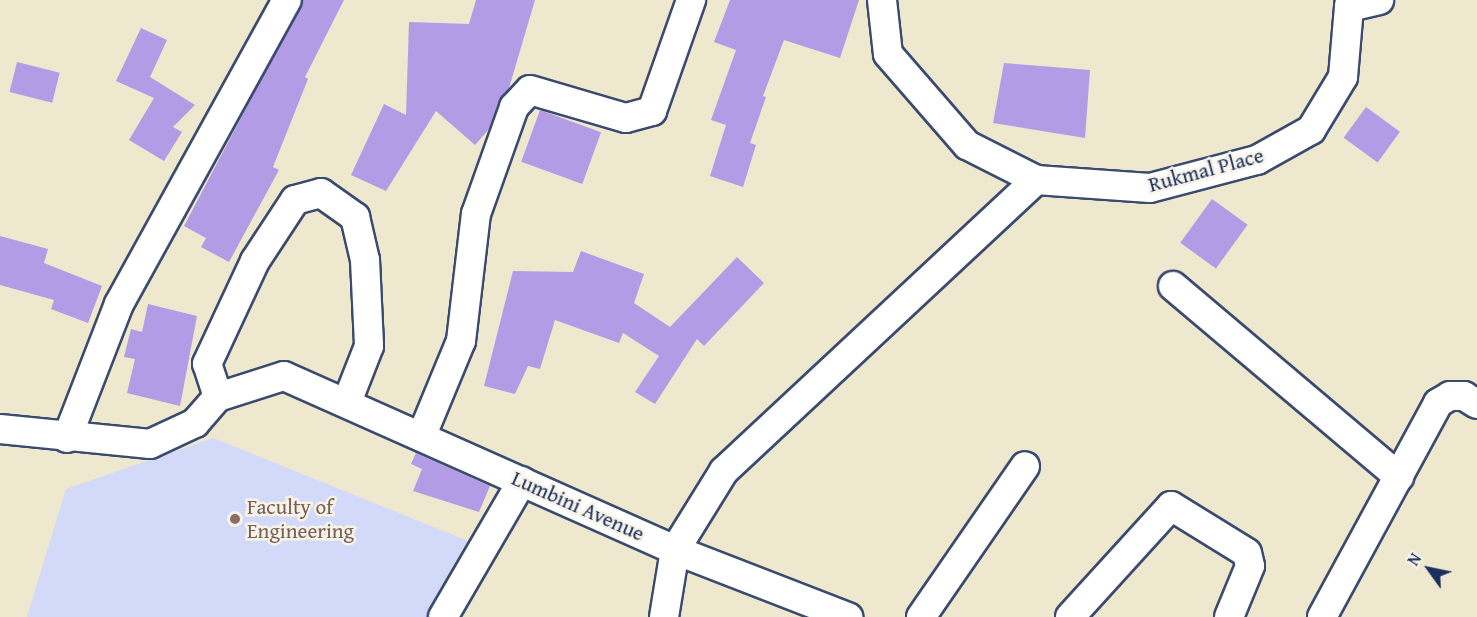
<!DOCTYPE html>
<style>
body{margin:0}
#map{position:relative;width:1477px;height:617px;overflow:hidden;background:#eee8ce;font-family:"Gentium Book Plus",serif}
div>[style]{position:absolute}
.built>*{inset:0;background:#d2d9f9}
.building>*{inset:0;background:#b39ce6;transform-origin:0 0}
.roads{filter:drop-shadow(2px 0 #3b4b6f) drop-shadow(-2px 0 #3b4b6f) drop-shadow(0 2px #3b4b6f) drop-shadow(0 -2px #3b4b6f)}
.minor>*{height:28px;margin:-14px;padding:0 14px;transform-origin:14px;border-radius:14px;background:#fff}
.dots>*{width:16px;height:16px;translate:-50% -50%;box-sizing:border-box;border:3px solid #f7f3e8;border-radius:50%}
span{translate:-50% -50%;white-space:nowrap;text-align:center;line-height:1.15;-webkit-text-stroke:5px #f7f3e8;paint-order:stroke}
.street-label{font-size:21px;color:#1b2f5e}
.education-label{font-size:21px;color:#785e54}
.left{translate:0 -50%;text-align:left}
.north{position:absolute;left:1399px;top:539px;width:60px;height:60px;-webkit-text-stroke:4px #f7f3e8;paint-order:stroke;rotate:303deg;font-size:16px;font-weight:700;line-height:24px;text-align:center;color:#1b2f5e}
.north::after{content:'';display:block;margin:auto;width:21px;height:27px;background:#1b2f5e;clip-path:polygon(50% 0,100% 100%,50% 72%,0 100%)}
</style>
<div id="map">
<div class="built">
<i style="clip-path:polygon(213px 438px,488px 549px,450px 617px,27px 617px,66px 489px)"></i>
</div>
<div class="building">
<i style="clip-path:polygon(303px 0,344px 0,305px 77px,308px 79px,273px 167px,279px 170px,229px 262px,201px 247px,206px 238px,184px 226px)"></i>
<i style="clip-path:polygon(476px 0,535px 0,509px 88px,499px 101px,489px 129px,475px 145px,436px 111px,386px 191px,351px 175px,384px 104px,406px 115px,409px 22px,469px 24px)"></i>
<i style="clip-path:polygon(730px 0,859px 0,840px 58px,784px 40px,763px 96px,766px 97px,750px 143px,756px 145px,743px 187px,710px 176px,726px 125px,711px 120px,736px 50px,714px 42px)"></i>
<i style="clip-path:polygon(141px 28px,167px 40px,150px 77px,195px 105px,173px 127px,182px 132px,164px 161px,129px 140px,154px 98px,116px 81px)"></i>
<i style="left:17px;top:62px;width:44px;height:31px;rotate:14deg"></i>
<i style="clip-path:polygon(1004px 63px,1090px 70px,1085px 138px,993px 123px)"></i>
<i style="left:1366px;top:107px;width:42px;height:38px;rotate:36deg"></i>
<i style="left:540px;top:110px;width:65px;height:55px;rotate:20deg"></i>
<i style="left:1212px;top:199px;width:44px;height:54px;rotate:36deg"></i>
<i style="clip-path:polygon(0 236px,48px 249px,44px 263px,102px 286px,88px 323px,51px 309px,54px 300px,0 285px)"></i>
<i style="clip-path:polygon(581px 251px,644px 274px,634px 303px,670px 327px,737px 257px,764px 283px,704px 346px,697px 339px,655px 404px,635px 392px,659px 356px,623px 333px,619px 343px,555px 320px,540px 369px,528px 366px,515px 394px,484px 386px,513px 271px,573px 272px)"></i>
<i style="clip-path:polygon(148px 304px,197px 316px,180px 406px,127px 393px,135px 359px,124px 357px,131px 329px,142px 332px)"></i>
<i style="clip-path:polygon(416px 453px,490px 486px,479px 512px,413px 491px,422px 469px,411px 464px)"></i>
</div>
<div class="roads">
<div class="minor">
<i style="left:882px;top:0;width:54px;rotate:83.7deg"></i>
<i style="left:888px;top:54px;width:121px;rotate:49deg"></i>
<i style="left:967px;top:145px;width:77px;rotate:26.9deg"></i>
<i style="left:1036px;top:180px;width:114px;rotate:4deg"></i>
<i style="left:1150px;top:188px;width:111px;rotate:-14.7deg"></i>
<i style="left:1257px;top:160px;width:62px;rotate:-29.1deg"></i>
<i style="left:1311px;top:130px;width:62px;rotate:-58.9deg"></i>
<i style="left:1343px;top:77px;width:70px;rotate:-85.1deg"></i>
<i style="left:1350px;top:0;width:7px;rotate:98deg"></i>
<i style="left:1349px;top:7px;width:31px;rotate:-13deg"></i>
<i style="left:1173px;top:286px;width:296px;rotate:40.2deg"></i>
<i style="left:218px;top:397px;width:35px;rotate:-108deg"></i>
<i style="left:207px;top:364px;width:114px;rotate:-65deg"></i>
<i style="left:255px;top:261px;width:73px;rotate:-56.7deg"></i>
<i style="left:295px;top:200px;width:27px;rotate:-15deg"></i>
<i style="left:321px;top:193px;width:42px;rotate:35.2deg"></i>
<i style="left:355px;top:217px;width:44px;rotate:76.9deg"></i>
<i style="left:365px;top:260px;width:86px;rotate:87.3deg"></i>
<i style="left:369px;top:346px;width:60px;rotate:111.4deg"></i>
<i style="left:0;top:429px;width:151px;rotate:5.7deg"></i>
<i style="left:150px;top:444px;width:50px;rotate:-25deg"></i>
<i style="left:195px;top:423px;width:35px;rotate:-49deg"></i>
<i style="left:218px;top:397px;width:69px;rotate:-17.7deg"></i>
<i style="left:284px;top:376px;width:428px;rotate:24deg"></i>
<i style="left:675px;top:550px;width:93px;rotate:-58.2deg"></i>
<i style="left:724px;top:471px;width:427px;rotate:-43deg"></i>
<i style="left:422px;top:435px;width:102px;rotate:-67.5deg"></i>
<i style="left:461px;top:341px;width:128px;rotate:-83.3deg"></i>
<i style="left:476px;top:214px;width:114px;rotate:-70.4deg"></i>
<i style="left:514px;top:107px;width:23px;rotate:-47deg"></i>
<i style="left:530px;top:90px;width:100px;rotate:16.3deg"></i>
<i style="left:626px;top:118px;width:27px;rotate:-15deg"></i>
<i style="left:652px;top:111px;width:118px;rotate:-70.6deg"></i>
<i style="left:67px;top:438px;width:144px;rotate:-68.8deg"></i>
<i style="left:119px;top:304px;width:347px;rotate:-61.1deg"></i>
<i style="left:443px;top:617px;width:157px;rotate:-59.8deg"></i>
<i style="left:664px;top:617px;width:68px;rotate:-80.7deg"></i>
<i style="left:675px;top:550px;width:186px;rotate:21.2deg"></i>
<i style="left:921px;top:617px;width:183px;rotate:-55.4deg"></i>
<i style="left:1070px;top:617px;width:150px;rotate:-47.7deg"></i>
<i style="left:1171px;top:506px;width:89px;rotate:31.7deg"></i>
<i style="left:1247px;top:553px;width:13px;rotate:77deg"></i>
<i style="left:1250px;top:566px;width:55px;rotate:112.4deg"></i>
<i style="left:1322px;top:617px;width:243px;rotate:-61.5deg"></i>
<i style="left:1438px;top:403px;width:14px;rotate:-30deg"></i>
<i style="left:1450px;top:396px;width:14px"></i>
<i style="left:1464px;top:396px;width:15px;rotate:32deg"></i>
</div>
</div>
<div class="dots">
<i style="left:235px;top:519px;background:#8d6e63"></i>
</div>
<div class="street-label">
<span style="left:1206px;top:170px;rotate:-15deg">Rukmal Place</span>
<span style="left:578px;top:506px;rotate:24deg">Lumbini Avenue</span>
</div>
<div class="education-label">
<span class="left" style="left:247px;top:519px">Faculty of<br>Engineering</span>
</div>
<div class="north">N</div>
</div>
